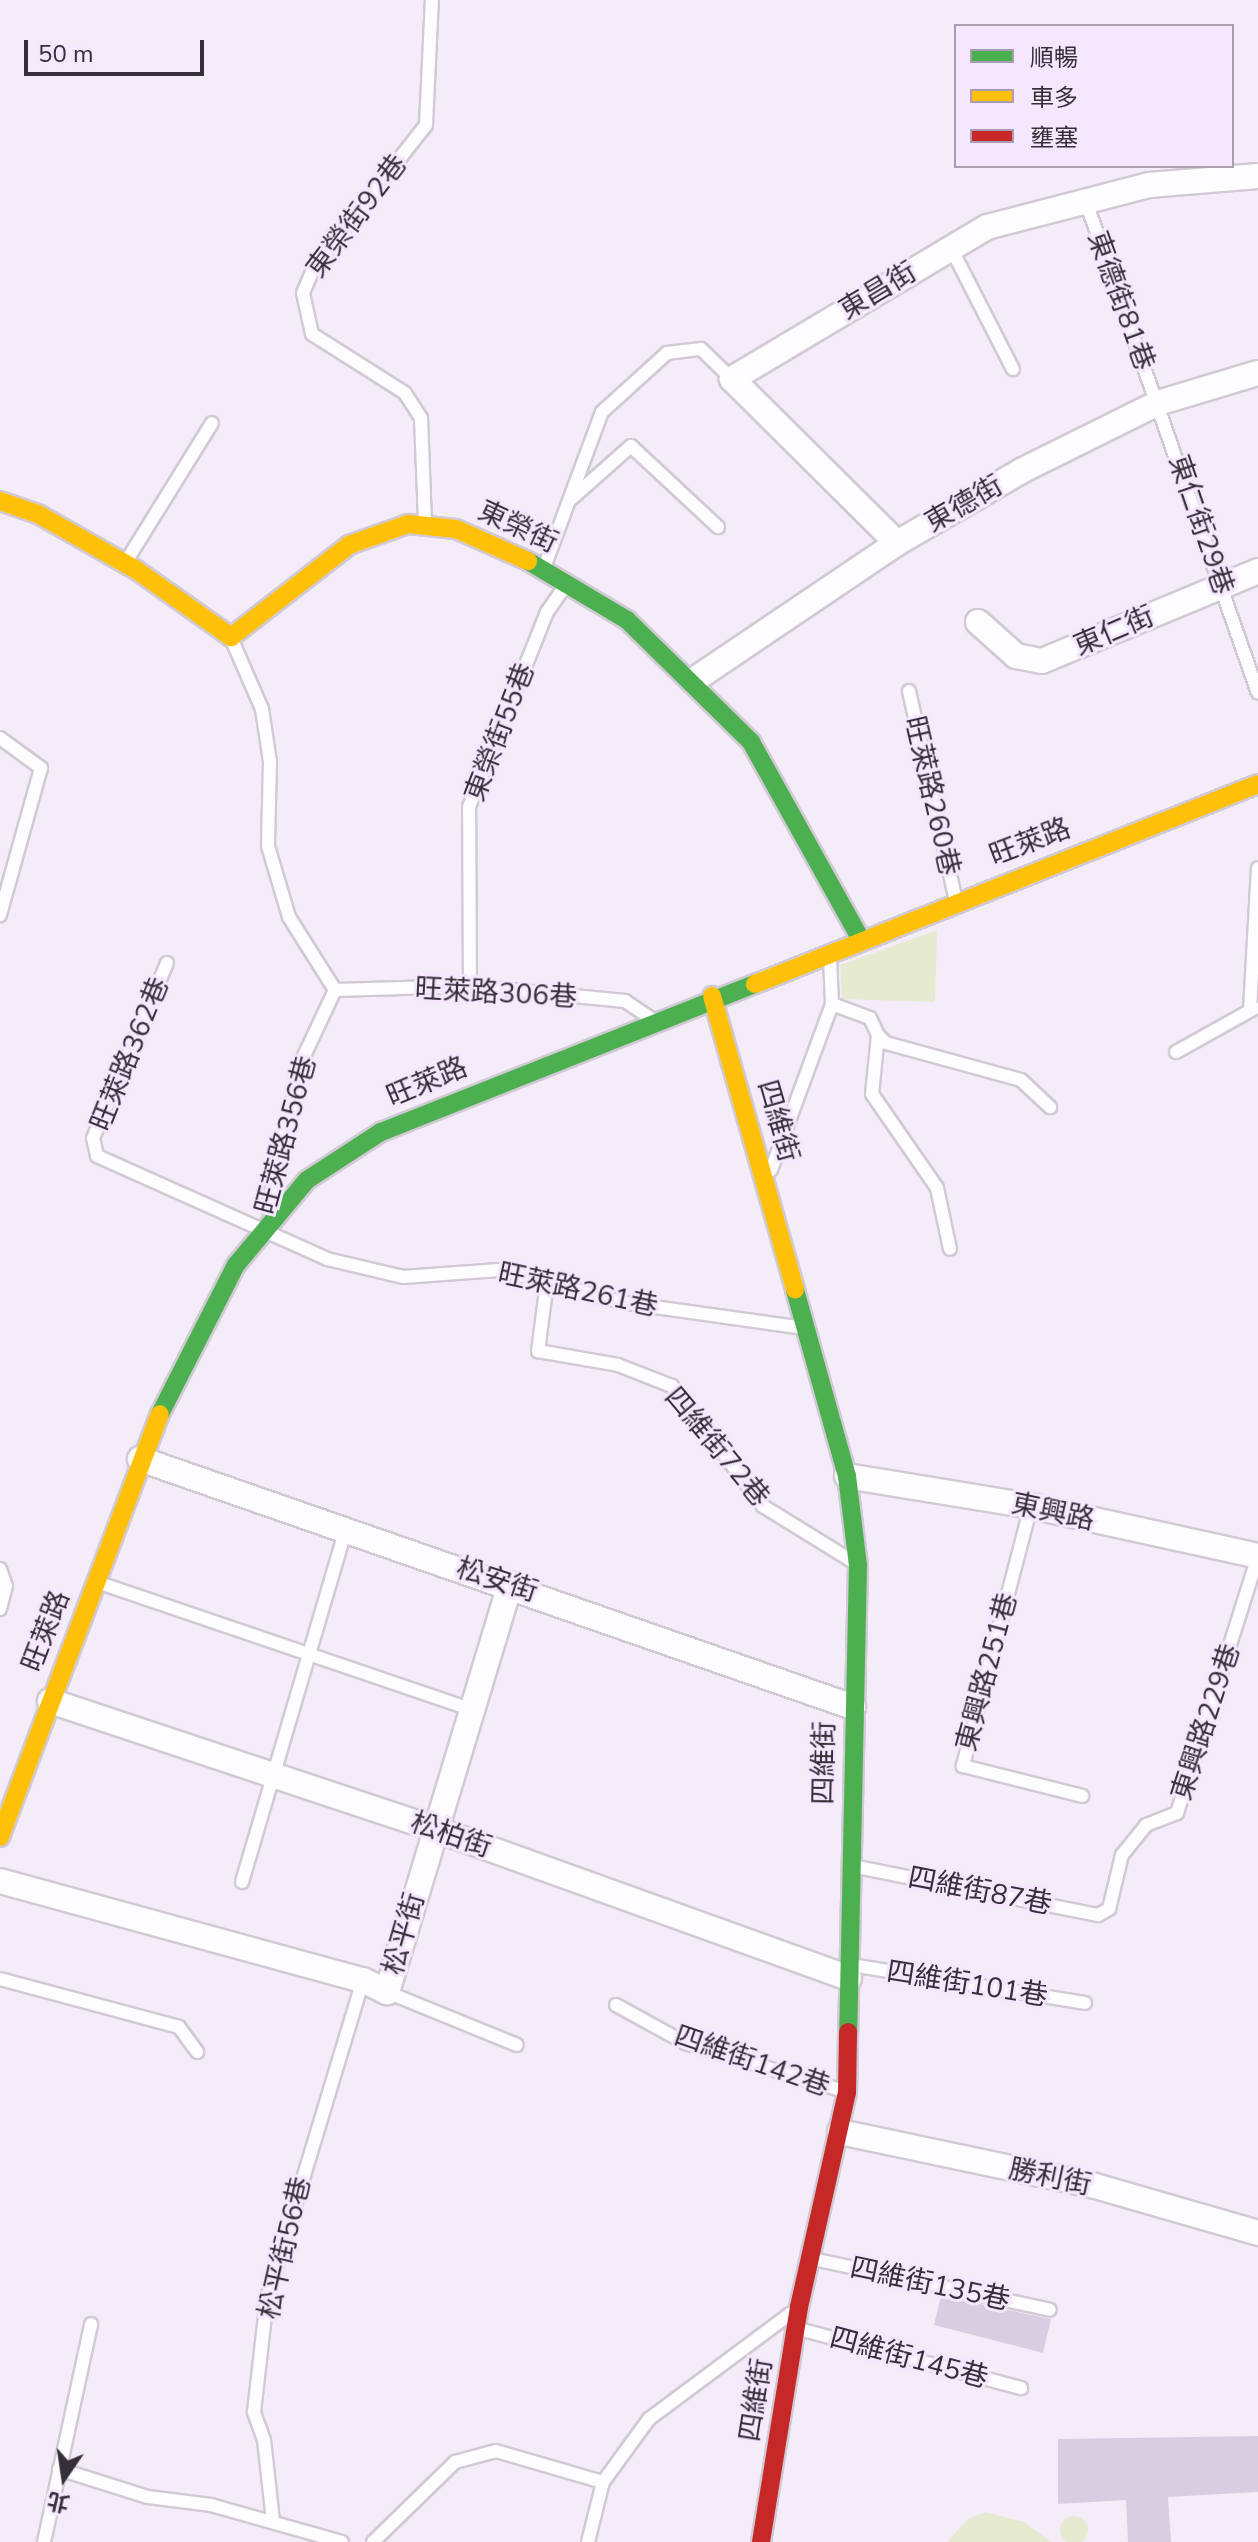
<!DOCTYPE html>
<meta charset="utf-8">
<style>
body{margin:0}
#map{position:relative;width:1258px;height:2542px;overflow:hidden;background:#f4edf9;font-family:"Nunito Sans","Noto Sans TC",sans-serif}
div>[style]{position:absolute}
.green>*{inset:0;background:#e6ead1}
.round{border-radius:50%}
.building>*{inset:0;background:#d9cee1}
.roads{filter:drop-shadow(2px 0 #d1cad5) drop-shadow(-2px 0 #d1cad5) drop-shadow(0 2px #d1cad5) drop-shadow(0 -2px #d1cad5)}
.lane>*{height:12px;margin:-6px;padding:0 6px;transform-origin:6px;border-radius:6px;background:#fdfcfe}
.street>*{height:24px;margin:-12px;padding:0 12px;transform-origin:12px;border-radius:12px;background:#fdfcfe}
.fast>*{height:18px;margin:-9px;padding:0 9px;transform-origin:9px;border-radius:9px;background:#4caf50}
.slow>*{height:18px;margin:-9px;padding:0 9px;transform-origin:9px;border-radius:9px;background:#ffc107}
.jam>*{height:18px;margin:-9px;padding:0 9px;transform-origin:9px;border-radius:9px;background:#c62828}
span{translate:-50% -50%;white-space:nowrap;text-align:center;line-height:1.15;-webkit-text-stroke:6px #f5e8fe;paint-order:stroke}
.street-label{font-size:28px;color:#352f39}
.legend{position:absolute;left:954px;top:24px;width:280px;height:144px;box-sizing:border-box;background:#f5e8fe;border:2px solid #a89eaf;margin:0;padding:10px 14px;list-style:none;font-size:24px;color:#352f39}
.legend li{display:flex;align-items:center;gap:16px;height:40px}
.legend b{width:40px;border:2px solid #a89eaf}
.north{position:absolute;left:24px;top:2438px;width:80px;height:80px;-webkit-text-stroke:6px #f5e8fe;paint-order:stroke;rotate:193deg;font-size:22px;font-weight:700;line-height:32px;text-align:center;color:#352f39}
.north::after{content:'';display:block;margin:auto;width:28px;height:36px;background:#352f39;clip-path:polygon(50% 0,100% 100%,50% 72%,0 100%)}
.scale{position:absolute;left:24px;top:40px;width:180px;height:36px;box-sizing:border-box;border:4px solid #352f39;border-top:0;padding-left:10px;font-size:24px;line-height:28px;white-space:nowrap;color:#352f39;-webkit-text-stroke:6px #f5e8fe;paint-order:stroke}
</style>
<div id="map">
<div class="green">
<i style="clip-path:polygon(937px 930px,935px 1002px,842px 999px,840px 965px)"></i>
<i style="clip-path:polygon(986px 2512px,1024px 2522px,1051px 2542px,947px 2542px,969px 2518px)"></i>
<i class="round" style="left:1060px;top:2516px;width:28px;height:28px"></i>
</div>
<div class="building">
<i style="clip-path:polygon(941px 2296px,1051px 2319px,1043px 2353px,934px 2325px)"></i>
<i style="clip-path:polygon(1258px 2436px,1258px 2492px,1168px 2497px,1171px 2542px,1128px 2542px,1126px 2500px,1058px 2504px,1058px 2439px)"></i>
</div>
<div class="roads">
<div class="lane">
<i style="left:1085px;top:199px;width:523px;rotate:70.7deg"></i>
<i style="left:951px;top:248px;width:136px;rotate:62.9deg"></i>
<i style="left:571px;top:499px;width:80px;rotate:-41.5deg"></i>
<i style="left:631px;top:446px;width:119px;rotate:43deg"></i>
<i style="left:425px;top:522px;width:104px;rotate:-92.2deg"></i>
<i style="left:421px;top:418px;width:30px;rotate:-123deg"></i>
<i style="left:405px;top:393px;width:110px;rotate:-147.6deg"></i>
<i style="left:312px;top:334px;width:42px;rotate:-102.4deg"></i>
<i style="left:303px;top:293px;width:26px;rotate:-67deg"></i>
<i style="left:313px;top:269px;width:183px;rotate:-51.9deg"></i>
<i style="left:426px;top:125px;width:125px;rotate:-87.3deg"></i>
<i style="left:127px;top:560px;width:161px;rotate:-58.2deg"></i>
<i style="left:545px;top:565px;width:163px;rotate:-69.6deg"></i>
<i style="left:602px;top:412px;width:88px;rotate:-42.2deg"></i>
<i style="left:667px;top:353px;width:34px;rotate:-7deg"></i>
<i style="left:701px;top:349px;width:43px;rotate:44.1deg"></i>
<i style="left:231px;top:638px;width:77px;rotate:66.4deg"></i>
<i style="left:262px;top:709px;width:54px;rotate:81.4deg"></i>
<i style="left:270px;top:762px;width:84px;rotate:91.4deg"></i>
<i style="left:268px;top:846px;width:74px;rotate:73.5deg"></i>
<i style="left:289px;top:917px;width:86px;rotate:57.8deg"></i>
<i style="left:335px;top:990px;width:75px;rotate:115.2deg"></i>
<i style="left:303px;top:1058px;width:154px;rotate:103.5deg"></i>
<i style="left:909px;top:691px;width:215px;rotate:77.4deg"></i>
<i style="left:0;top:738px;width:51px;rotate:36.2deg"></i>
<i style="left:41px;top:768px;width:153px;rotate:105.6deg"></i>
<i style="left:830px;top:958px;width:46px;rotate:87.5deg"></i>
<i style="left:832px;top:1004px;width:40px;rotate:20.2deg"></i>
<i style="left:870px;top:1018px;width:19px;rotate:65deg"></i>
<i style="left:878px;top:1035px;width:59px;rotate:95.8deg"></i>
<i style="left:872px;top:1094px;width:114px;rotate:55.3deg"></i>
<i style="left:937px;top:1188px;width:62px;rotate:78deg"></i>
<i style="left:167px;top:963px;width:190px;rotate:112.9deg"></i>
<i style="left:93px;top:1138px;width:18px;rotate:77deg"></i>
<i style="left:97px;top:1156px;width:252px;rotate:24.1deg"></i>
<i style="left:327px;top:1259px;width:78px;rotate:13.3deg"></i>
<i style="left:403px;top:1277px;width:96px;rotate:-4.2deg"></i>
<i style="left:499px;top:1270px;width:131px;rotate:14.6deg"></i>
<i style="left:626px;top:1303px;width:179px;rotate:8deg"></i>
<i style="left:470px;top:986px;width:179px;rotate:-90.3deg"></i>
<i style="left:469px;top:807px;width:210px;rotate:-68.2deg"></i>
<i style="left:547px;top:612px;width:32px;rotate:-55deg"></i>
<i style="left:335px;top:990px;width:135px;rotate:-1.7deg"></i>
<i style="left:470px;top:986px;width:156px;rotate:5.5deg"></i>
<i style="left:625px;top:1001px;width:32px;rotate:34deg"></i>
<i style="left:1250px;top:1010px;width:142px;rotate:-86.8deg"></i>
<i style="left:878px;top:1035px;width:11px;rotate:45deg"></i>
<i style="left:886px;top:1043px;width:140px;rotate:15.3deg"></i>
<i style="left:1021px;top:1080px;width:40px;rotate:43deg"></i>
<i style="left:1176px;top:1052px;width:90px;rotate:-29.1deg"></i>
<i style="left:771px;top:1170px;width:177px;rotate:-69.8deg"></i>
<i style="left:547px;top:1282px;width:70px;rotate:97.4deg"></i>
<i style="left:538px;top:1351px;width:81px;rotate:9.9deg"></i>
<i style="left:618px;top:1365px;width:58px;rotate:21.3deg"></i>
<i style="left:672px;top:1386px;width:151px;rotate:52.8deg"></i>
<i style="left:763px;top:1506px;width:105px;rotate:31.7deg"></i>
<i style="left:1031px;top:1506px;width:269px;rotate:104.7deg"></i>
<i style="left:963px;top:1766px;width:123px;rotate:14.1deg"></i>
<i style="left:0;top:1569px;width:18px;rotate:71deg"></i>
<i style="left:6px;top:1586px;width:24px;rotate:105deg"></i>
<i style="left:97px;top:1582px;width:397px;rotate:18.8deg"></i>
<i style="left:857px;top:1867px;width:246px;rotate:11.3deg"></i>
<i style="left:1098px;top:1915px;width:13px;rotate:-29deg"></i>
<i style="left:1109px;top:1909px;width:56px;rotate:-76.5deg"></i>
<i style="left:1122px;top:1855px;width:38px;rotate:-51deg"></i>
<i style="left:1146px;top:1825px;width:33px;rotate:-21deg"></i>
<i style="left:1177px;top:1813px;width:269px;rotate:-72.5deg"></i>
<i style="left:242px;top:1882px;width:366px;rotate:-73.6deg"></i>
<i style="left:851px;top:1965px;width:237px;rotate:9.2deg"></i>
<i style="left:0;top:1979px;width:185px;rotate:15deg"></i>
<i style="left:179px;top:2027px;width:31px;rotate:54deg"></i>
<i style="left:387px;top:1992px;width:140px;rotate:22.2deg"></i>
<i style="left:616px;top:2005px;width:79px;rotate:28.8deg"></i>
<i style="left:685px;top:2043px;width:166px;rotate:16.8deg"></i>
<i style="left:813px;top:2259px;width:242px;rotate:12.1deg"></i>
<i style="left:799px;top:2329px;width:230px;rotate:14.9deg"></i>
<i style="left:59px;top:2469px;width:93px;rotate:17.5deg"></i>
<i style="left:148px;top:2497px;width:64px;rotate:7.2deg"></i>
<i style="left:211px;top:2505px;width:136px;rotate:15.8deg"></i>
<i style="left:273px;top:2521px;width:81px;rotate:-96.3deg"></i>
<i style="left:264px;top:2440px;width:30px;rotate:-110deg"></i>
<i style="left:254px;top:2412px;width:115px;rotate:-83.5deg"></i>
<i style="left:267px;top:2298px;width:332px;rotate:-73.2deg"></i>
<i style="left:44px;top:2542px;width:223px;rotate:-77.8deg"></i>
<i style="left:373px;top:2542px;width:115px;rotate:-44.3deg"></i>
<i style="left:455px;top:2462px;width:42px;rotate:-15deg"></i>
<i style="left:496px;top:2451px;width:111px;rotate:16.2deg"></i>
<i style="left:588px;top:2542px;width:62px;rotate:-76deg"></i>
<i style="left:603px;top:2482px;width:78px;rotate:-53.9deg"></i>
<i style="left:649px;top:2419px;width:176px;rotate:-36.7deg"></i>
</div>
<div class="street">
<i style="left:897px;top:543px;width:233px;rotate:-135.2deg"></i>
<i style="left:732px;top:379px;width:297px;rotate:-30.8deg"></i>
<i style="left:987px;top:227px;width:167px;rotate:-14.5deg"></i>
<i style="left:1149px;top:185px;width:109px;rotate:-4.7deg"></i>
<i style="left:978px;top:622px;width:51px;rotate:41.8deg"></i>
<i style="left:1016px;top:656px;width:26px;rotate:11deg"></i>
<i style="left:1042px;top:661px;width:234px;rotate:-22.6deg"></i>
<i style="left:694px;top:680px;width:245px;rotate:-34deg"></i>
<i style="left:897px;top:543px;width:143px;rotate:-30.1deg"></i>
<i style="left:1021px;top:471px;width:153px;rotate:-26.4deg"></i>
<i style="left:1158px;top:403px;width:104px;rotate:-16.7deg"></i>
<i style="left:140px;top:1459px;width:755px;rotate:19.18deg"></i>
<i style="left:847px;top:1476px;width:186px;rotate:9.3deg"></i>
<i style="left:1031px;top:1506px;width:232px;rotate:12.4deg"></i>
<i style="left:50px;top:1701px;width:406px;rotate:18.4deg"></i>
<i style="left:435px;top:1829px;width:440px;rotate:19.8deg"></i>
<i style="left:0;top:1881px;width:376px;rotate:15.3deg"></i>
<i style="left:363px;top:1980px;width:27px;rotate:27deg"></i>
<i style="left:387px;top:1992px;width:426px;rotate:-73.2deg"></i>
<i style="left:840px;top:2132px;width:258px;rotate:11.9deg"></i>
<i style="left:1092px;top:2185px;width:173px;rotate:16.1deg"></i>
</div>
<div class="fast">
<i style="left:528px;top:561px;width:115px;rotate:30.8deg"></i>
<i style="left:627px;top:620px;width:174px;rotate:44.5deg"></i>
<i style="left:751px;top:742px;width:224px;rotate:60.9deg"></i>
<i style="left:795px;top:1290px;width:193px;rotate:74.4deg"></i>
<i style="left:847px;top:1476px;width:90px;rotate:83deg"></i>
<i style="left:858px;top:1565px;width:467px;rotate:91.2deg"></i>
<i style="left:160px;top:1414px;width:167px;rotate:-63deg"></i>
<i style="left:236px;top:1265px;width:111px;rotate:-50.1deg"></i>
<i style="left:307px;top:1180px;width:88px;rotate:-33deg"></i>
<i style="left:381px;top:1132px;width:402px;rotate:-21.6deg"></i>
</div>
<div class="slow">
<i style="left:0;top:501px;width:40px;rotate:18.9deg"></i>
<i style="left:38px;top:514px;width:112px;rotate:29.6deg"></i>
<i style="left:135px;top:569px;width:118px;rotate:35.3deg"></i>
<i style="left:231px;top:637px;width:150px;rotate:-37.9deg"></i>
<i style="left:349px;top:545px;width:63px;rotate:-19.6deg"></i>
<i style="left:408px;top:524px;width:48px;rotate:5.9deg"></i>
<i style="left:456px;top:529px;width:79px;rotate:24deg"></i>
<i style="left:755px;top:984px;width:541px;rotate:-21.68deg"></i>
<i style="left:712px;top:996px;width:305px;rotate:74.2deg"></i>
<i style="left:0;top:1837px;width:452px;rotate:-69.3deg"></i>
</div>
<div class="jam">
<i style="left:761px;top:2542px;width:238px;rotate:-80.8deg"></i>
<i style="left:799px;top:2307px;width:220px;rotate:-77.4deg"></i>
<i style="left:847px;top:2092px;width:60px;rotate:-89deg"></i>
</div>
</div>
<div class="street-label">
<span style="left:357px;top:216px;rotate:-53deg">東榮街92巷</span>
<span style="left:878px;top:291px;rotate:-31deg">東昌街</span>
<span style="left:1121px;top:301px;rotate:70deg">東德街81巷</span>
<span style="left:964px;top:504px;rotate:-30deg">東德街</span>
<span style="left:1201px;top:525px;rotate:71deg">東仁街29巷</span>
<span style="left:518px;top:527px;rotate:25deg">東榮街</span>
<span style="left:1114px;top:631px;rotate:-23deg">東仁街</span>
<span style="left:500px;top:732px;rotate:-69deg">東榮街55巷</span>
<span style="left:932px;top:796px;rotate:77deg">旺萊路260巷</span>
<span style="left:1030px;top:842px;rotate:-21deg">旺萊路</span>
<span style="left:496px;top:993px;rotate:3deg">旺萊路306巷</span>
<span style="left:130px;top:1054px;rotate:-68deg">旺萊路362巷</span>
<span style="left:427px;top:1082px;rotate:-23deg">旺萊路</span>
<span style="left:778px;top:1121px;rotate:74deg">四維街</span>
<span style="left:286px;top:1135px;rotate:-75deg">旺萊路356巷</span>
<span style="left:578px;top:1290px;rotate:12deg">旺萊路261巷</span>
<span style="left:717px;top:1447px;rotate:50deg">四維街72巷</span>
<span style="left:1053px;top:1512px;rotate:12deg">東興路</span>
<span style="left:497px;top:1580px;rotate:18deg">松安街</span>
<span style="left:46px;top:1631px;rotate:-69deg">旺萊路</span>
<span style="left:987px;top:1672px;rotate:-75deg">東興路251巷</span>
<span style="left:1206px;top:1722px;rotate:-72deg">東興路229巷</span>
<span style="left:824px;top:1763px;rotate:-89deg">四維街</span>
<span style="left:451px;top:1835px;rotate:19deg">松柏街</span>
<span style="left:980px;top:1891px;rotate:11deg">四維街87巷</span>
<span style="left:404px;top:1934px;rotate:-74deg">松平街</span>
<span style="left:967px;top:1984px;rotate:9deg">四維街101巷</span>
<span style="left:752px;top:2061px;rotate:19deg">四維街142巷</span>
<span style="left:1050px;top:2177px;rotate:12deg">勝利街</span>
<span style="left:285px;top:2248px;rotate:-77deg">松平街56巷</span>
<span style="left:930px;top:2284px;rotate:12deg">四維街135巷</span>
<span style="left:909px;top:2358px;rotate:15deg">四維街145巷</span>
<span style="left:756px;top:2400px;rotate:-81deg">四維街</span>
</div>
<ul class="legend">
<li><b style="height:10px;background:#4caf50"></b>順暢</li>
<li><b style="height:10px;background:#ffc107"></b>車多</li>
<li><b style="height:10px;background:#c62828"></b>壅塞</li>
</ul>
<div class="north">北</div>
<div class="scale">50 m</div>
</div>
